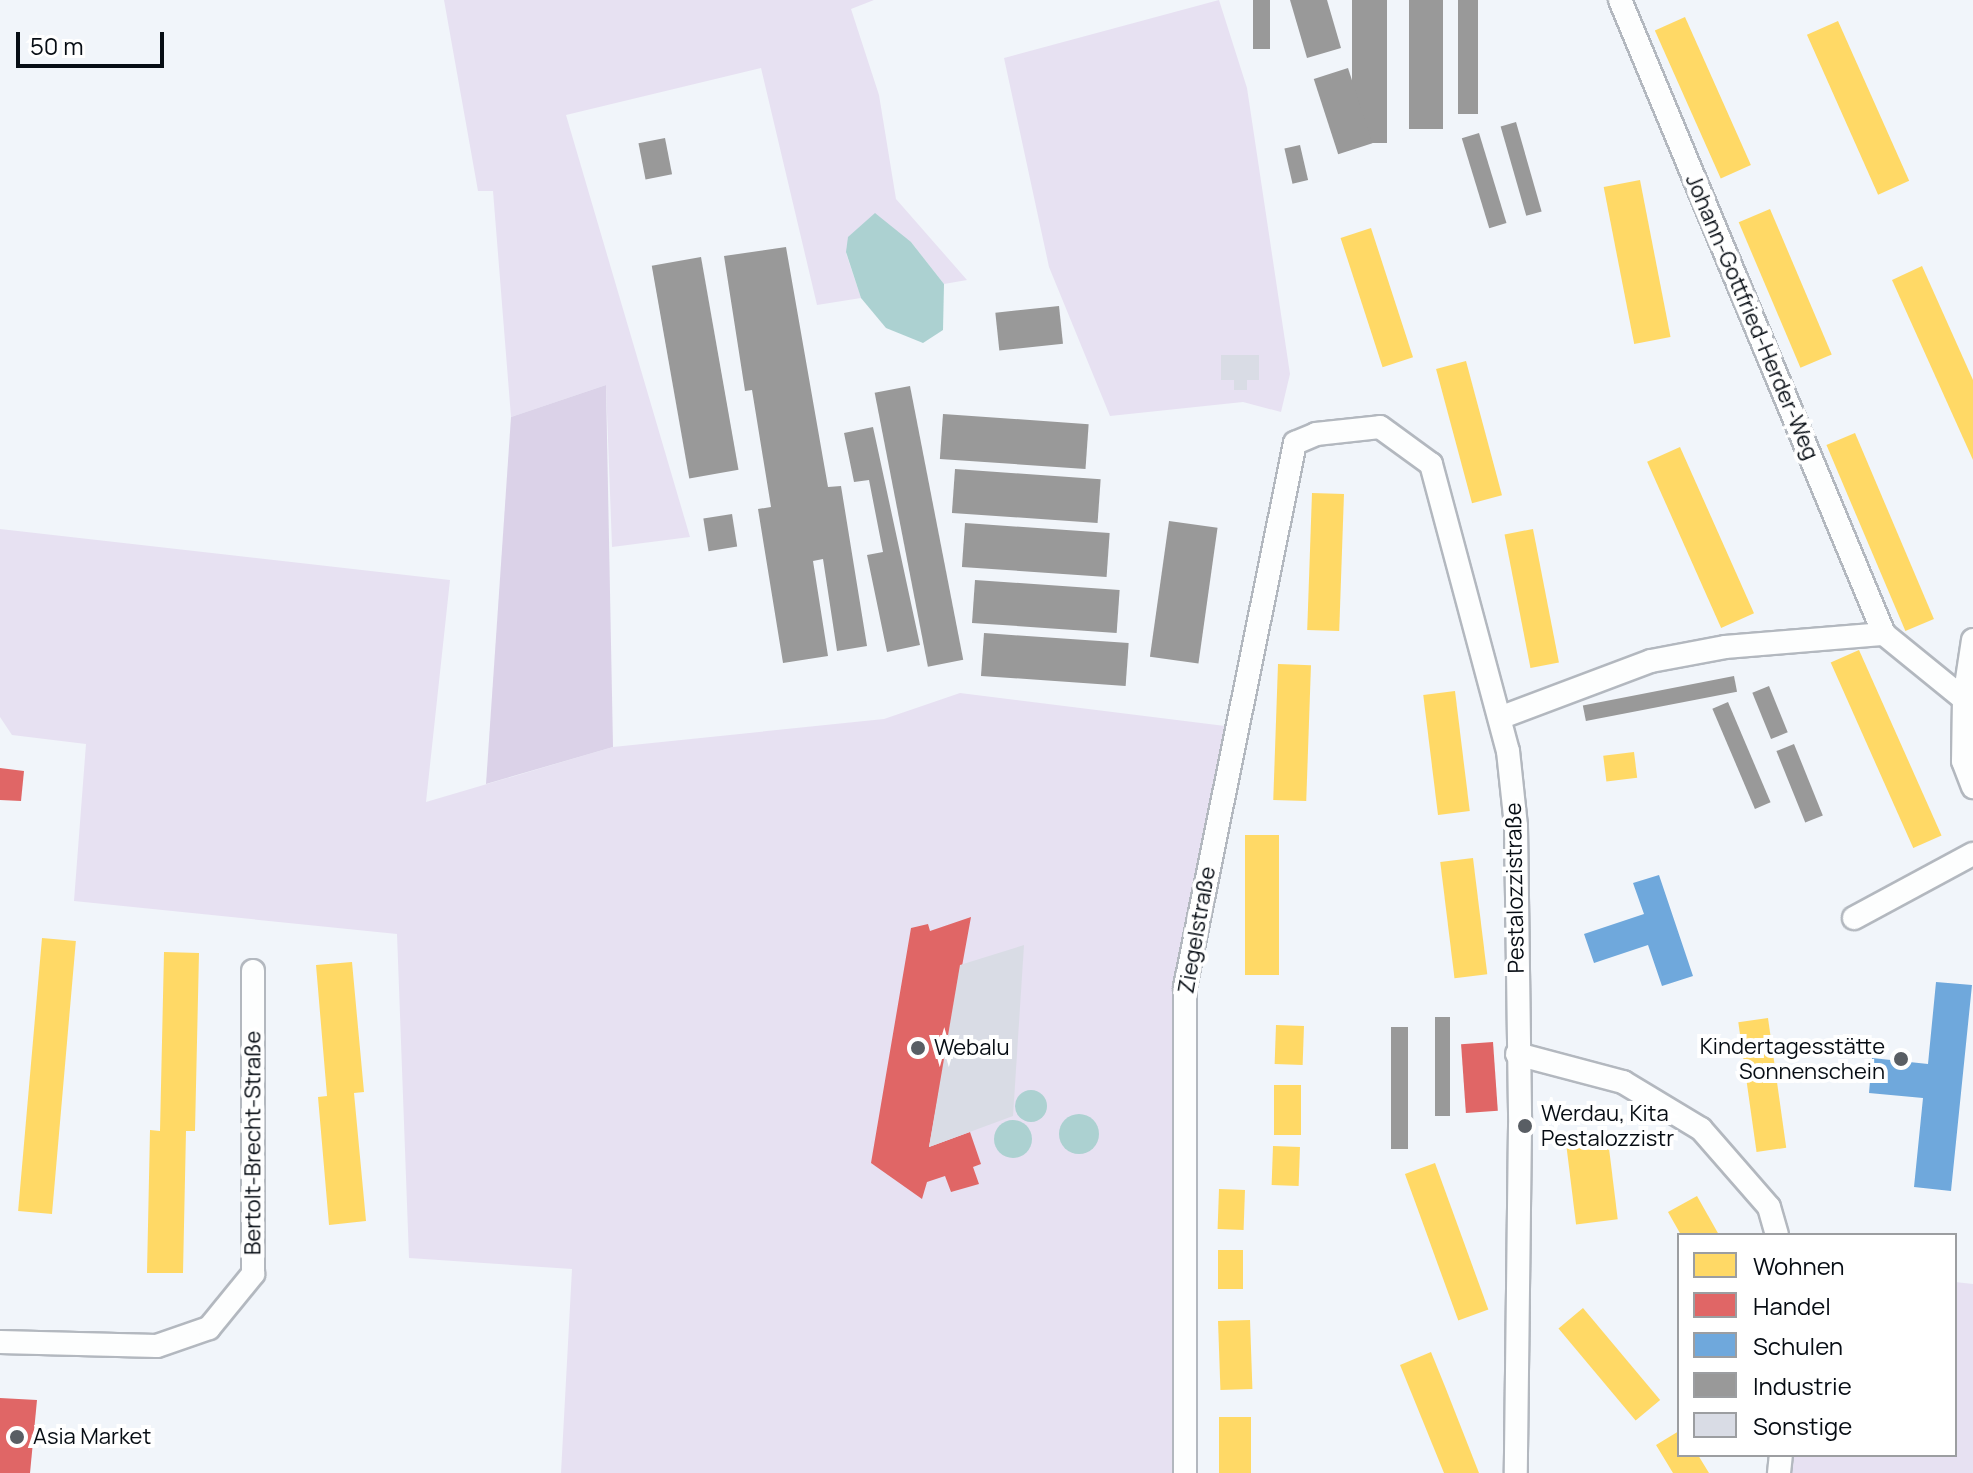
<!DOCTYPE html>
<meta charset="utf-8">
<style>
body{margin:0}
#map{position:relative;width:1973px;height:1473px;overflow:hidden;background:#f1f5fa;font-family:Manrope,sans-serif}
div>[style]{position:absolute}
.green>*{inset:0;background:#e7e1f2}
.forest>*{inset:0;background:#dbd2e8}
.water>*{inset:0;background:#acd1d1}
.round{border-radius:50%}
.homes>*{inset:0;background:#ffd966;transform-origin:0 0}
.shops>*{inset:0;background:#e06666;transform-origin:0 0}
.schools>*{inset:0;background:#6fa8dc}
.industry>*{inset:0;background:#999;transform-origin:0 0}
.building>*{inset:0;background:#d9dce5}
.roads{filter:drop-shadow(2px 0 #b3b8bf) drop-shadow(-2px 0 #b3b8bf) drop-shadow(0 2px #b3b8bf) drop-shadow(0 -2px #b3b8bf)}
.minor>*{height:22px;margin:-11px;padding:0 11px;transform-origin:11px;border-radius:11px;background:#fdfefe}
.dots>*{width:22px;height:22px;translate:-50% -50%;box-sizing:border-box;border:4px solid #fff;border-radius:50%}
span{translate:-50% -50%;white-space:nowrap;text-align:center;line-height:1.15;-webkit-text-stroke:8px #fff;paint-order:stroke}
.street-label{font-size:22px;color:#070d14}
.poi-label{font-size:22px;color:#070d14}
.right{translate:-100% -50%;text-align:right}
.left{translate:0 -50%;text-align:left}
.legend{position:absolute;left:1677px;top:1233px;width:280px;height:224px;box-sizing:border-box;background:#fff;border:2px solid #9c9ea1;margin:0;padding:10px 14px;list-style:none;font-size:24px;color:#070d14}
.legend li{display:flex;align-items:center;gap:16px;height:40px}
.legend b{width:40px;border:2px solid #9c9ea1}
.scale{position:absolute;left:16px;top:32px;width:148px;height:36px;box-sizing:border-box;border:4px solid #070d14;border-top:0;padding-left:10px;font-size:24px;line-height:28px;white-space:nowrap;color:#070d14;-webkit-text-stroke:6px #fff;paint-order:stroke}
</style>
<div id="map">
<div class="green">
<i style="clip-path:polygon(444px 0,874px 0,851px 9px,879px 95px,896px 199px,967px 280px,944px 284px,911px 242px,846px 253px,861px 298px,817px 305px,761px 68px,566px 115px,690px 537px,612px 547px,606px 385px,511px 417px,493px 191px,478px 191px)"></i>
<i style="clip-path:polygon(1219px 0,1247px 88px,1290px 374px,1281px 412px,1243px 402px,1110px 416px,1049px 267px,1004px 58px)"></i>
<i style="clip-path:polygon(0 529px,450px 580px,426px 802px,613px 747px,884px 719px,960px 693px,1225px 726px,1174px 989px,1175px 1473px,561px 1473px,572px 1269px,409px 1258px,397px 934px,74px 901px,86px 744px,12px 735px,0 717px)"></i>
<i style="clip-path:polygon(1955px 1282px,1973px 1284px,1973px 1473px,1786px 1473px,1787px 1455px,1955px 1455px)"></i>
</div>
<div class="forest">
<i style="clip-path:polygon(606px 385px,613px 747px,486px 784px,511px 417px)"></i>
</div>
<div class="water">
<i style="clip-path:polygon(875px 213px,911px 242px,944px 284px,943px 330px,923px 343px,886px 328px,861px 298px,846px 252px,848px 237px)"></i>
<i class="round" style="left:1015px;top:1090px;width:32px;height:32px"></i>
<i class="round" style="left:1059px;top:1114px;width:40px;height:40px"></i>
<i class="round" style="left:994px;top:1120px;width:38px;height:38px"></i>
</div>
<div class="homes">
<i style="left:1685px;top:17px;width:162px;height:33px;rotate:66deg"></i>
<i style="left:1838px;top:21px;width:175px;height:34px;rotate:66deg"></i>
<i style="left:1640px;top:180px;width:160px;height:37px;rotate:79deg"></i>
<i style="left:1770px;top:209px;width:158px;height:34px;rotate:67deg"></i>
<i style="left:1371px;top:228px;width:136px;height:32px;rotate:72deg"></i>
<i style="clip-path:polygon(1922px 266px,1973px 380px,1973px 460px,1892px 280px)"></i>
<i style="left:1466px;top:361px;width:139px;height:31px;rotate:75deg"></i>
<i style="left:1855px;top:433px;width:202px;height:31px;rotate:67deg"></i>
<i style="left:1680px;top:447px;width:182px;height:36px;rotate:66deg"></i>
<i style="left:1312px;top:493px;width:32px;height:137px;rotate:2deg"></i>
<i style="left:1533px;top:529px;width:136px;height:29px;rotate:79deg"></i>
<i style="left:1859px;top:650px;width:203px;height:31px;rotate:66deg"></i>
<i style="left:1278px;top:664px;width:33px;height:136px;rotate:2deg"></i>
<i style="left:1455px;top:691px;width:121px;height:32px;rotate:83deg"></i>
<i style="left:1634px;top:752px;width:26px;height:31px;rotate:83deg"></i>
<i style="left:1245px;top:835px;width:34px;height:140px"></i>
<i style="left:1473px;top:858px;width:117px;height:33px;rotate:83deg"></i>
<i style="left:42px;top:938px;width:34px;height:274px;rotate:5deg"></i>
<i style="clip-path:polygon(164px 952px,199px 953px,195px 1131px,186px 1131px,183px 1273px,147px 1273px,150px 1130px,160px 1131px)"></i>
<i style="clip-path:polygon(352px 962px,364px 1092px,354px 1093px,366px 1221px,329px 1225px,318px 1097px,327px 1096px,316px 965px)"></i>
<i style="left:1768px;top:1018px;width:131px;height:30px;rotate:82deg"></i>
<i style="left:1276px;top:1025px;width:28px;height:39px;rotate:2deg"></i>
<i style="left:1274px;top:1085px;width:27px;height:50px"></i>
<i style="left:1607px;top:1132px;width:88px;height:42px;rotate:83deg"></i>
<i style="left:1273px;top:1146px;width:27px;height:39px;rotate:2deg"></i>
<i style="left:1435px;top:1163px;width:156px;height:32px;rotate:70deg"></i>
<i style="left:1219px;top:1189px;width:26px;height:40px;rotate:2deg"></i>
<i style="clip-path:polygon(1697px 1196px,1719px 1235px,1681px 1235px,1668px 1212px)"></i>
<i style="left:1218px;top:1250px;width:25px;height:39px"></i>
<i style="left:1583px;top:1308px;width:120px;height:32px;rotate:50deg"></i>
<i style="left:1250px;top:1320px;width:69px;height:32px;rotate:88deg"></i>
<i style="clip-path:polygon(1431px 1352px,1446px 1389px,1479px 1473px,1444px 1473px,1400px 1365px)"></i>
<i style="left:1219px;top:1417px;width:32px;height:56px"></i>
<i style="clip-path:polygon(1679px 1431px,1679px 1455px,1698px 1455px,1709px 1473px,1673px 1473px,1656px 1445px)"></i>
</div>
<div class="shops">
<i style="clip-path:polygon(0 768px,24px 771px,21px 801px,0 800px)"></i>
<i style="clip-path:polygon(971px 917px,929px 1147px,970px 1132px,981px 1164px,973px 1167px,979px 1184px,951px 1192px,945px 1176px,927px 1182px,922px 1199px,871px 1163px,911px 928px,928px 924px,930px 931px)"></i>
<i style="left:1493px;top:1042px;width:69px;height:32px;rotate:86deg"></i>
<i style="clip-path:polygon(0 1398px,37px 1400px,30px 1473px,0 1473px)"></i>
</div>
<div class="schools">
<i style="clip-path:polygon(1659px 875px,1693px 976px,1662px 986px,1648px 945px,1594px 963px,1584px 934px,1644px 914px,1633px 883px)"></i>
<i style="clip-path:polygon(1936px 982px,1972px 985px,1951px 1191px,1914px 1187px,1923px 1098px,1869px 1093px,1872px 1058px,1928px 1064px)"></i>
</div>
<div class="industry">
<i style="left:1253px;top:0;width:17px;height:49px"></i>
<i style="clip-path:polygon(1290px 0,1327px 0,1341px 48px,1307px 58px)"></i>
<i style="left:1352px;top:0;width:35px;height:143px"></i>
<i style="left:1409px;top:0;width:34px;height:129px"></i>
<i style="left:1458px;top:0;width:20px;height:114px"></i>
<i style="left:1348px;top:68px;width:79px;height:36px;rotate:72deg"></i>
<i style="left:1516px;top:122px;width:93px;height:16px;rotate:74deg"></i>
<i style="left:1479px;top:133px;width:94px;height:18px;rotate:73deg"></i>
<i style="left:665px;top:138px;width:37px;height:27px;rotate:79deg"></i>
<i style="left:1300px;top:145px;width:36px;height:16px;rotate:77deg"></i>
<i style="clip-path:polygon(786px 247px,828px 487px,841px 486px,867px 646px,837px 651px,823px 559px,813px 561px,828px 656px,783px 663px,758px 509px,771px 507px,752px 390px,745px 391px,724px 256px)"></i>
<i style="left:701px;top:257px;width:216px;height:50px;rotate:80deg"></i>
<i style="left:1059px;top:306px;width:38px;height:64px;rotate:84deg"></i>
<i style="left:910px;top:386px;width:279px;height:36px;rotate:79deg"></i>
<i style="left:943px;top:414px;width:146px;height:45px;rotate:4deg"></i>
<i style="clip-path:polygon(873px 427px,920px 645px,887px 652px,867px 555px,883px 552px,869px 480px,854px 482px,844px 433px)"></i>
<i style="left:955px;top:469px;width:146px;height:44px;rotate:4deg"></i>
<i style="left:732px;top:514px;width:33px;height:29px;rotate:81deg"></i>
<i style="left:1169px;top:521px;width:49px;height:137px;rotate:8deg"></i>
<i style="left:965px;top:523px;width:145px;height:44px;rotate:4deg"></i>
<i style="left:975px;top:580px;width:145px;height:43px;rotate:4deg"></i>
<i style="left:984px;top:633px;width:145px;height:43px;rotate:4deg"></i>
<i style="left:1734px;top:676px;width:16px;height:154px;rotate:79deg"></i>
<i style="left:1769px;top:686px;width:50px;height:18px;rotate:68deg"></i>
<i style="left:1728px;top:702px;width:109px;height:17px;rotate:67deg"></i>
<i style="left:1794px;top:744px;width:77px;height:19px;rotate:68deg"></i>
<i style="left:1435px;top:1017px;width:15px;height:99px"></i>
<i style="left:1391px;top:1027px;width:17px;height:122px"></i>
</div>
<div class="building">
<i style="clip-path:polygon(1221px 355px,1259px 355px,1259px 380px,1247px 380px,1247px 390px,1234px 390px,1234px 380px,1221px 380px)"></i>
<i style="clip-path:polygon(1024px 945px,1013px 1116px,929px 1147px,960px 965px)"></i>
</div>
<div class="roads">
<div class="minor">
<i style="left:1620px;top:0;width:687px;rotate:67.39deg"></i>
<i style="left:1973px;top:640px;width:60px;rotate:98.7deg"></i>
<i style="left:1964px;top:699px;width:62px;rotate:90.9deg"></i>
<i style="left:1963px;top:761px;width:28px;rotate:69deg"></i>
<i style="left:1502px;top:717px;width:159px;rotate:-20.6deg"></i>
<i style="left:1651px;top:661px;width:75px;rotate:-10.7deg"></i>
<i style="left:1725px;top:647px;width:160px;rotate:-4.7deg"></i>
<i style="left:1884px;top:634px;width:103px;rotate:39.1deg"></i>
<i style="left:1854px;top:918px;width:135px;rotate:-28.3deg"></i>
<i style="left:1517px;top:1054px;width:110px;rotate:14.8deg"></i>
<i style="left:1623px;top:1082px;width:91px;rotate:31.1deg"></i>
<i style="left:1701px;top:1129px;width:103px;rotate:48.9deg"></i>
<i style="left:1769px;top:1207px;width:29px;rotate:74deg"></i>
<i style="left:0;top:1342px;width:157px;rotate:1.5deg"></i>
<i style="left:157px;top:1346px;width:55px;rotate:-19.1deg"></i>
<i style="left:209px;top:1328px;width:70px;rotate:-50.8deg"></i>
<i style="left:253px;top:1274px;width:303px;rotate:-90deg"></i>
<i style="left:1185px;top:1473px;width:486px;rotate:-90deg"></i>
<i style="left:1185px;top:987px;width:555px;rotate:-78.57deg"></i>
<i style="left:1295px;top:443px;width:23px;rotate:-23deg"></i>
<i style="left:1316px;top:434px;width:64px;rotate:-6.2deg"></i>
<i style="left:1380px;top:427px;width:63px;rotate:36deg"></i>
<i style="left:1431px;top:464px;width:297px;rotate:75deg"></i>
<i style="left:1508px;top:751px;width:75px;rotate:83.9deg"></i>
<i style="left:1516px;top:826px;width:300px;rotate:89.2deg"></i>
<i style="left:1520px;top:1126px;width:347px;rotate:90.7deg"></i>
<i style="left:1779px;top:1473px;width:18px;rotate:-84deg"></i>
</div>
</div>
<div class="dots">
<i style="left:918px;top:1048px;background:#595e64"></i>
<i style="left:1901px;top:1059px;background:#595e64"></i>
<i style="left:1525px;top:1126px;background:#595e64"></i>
<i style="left:17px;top:1437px;background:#595e64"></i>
</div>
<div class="street-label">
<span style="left:1752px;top:317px;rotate:67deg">Johann-Gottfried-Herder-Weg</span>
<span style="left:1515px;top:888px;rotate:-91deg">Pestalozzistraße</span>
<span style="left:1197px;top:930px;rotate:-80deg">Ziegelstraße</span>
<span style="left:253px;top:1143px;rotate:-90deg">Bertolt-Brecht-Straße</span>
</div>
<div class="poi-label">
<span class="right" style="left:1885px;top:1059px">Kindertagesstätte<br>Sonnenschein</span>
<span class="left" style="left:934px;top:1048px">Webalu</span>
<span class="left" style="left:1541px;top:1126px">Werdau, Kita<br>Pestalozzistr</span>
<span class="left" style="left:33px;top:1437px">Asia Market</span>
</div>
<ul class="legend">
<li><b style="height:22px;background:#ffd966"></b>Wohnen</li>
<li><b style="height:22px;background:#e06666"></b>Handel</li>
<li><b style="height:22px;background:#6fa8dc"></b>Schulen</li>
<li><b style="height:22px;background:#999"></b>Industrie</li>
<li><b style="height:22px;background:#d9dce5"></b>Sonstige</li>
</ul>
<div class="scale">50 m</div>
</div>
